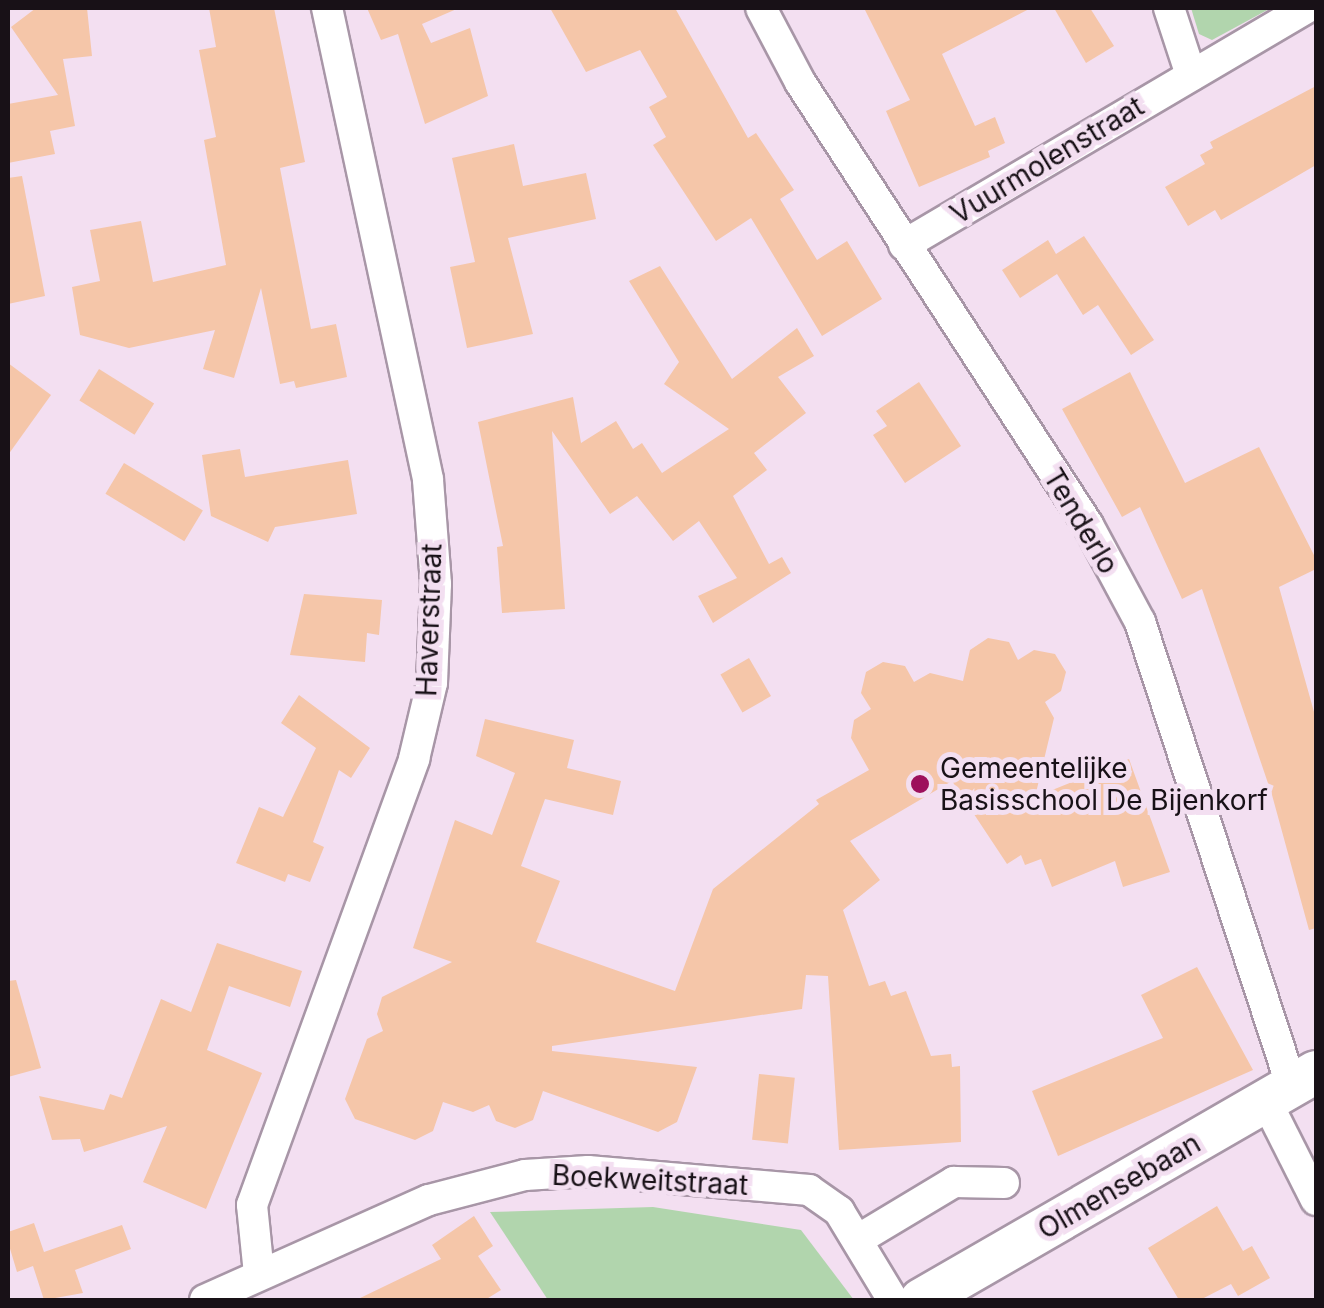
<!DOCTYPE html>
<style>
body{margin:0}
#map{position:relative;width:1324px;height:1308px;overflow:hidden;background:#f3dff1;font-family:Inter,sans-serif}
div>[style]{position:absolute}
.green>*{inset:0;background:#b1d5ad}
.building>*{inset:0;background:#f5c6a9;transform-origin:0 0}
.roads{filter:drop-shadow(2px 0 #a896a7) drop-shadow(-2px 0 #a896a7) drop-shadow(0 2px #a896a7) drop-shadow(0 -2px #a896a7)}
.street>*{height:30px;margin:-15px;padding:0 15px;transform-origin:15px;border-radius:15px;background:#fff}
.secondary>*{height:42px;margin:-21px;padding:0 21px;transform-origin:21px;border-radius:21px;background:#fff}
.dots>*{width:28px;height:28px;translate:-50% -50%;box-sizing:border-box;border:5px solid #f3dff1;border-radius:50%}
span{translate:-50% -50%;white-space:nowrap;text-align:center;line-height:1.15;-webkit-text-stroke:10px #f3dff1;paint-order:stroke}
.street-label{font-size:28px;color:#181117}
.poi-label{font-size:28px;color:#181117}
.left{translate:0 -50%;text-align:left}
.frame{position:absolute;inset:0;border:10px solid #181117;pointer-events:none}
</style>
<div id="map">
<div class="green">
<i style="clip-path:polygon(1191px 8px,1271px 8px,1212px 40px,1199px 34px)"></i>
<i style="clip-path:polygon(653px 1207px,801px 1230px,854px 1300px,548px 1300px,490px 1212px)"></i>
</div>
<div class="building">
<i style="clip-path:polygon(36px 8px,87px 8px,92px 56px,63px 59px,75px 126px,50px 131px,55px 154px,8px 163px,8px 104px,58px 95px,11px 27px)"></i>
<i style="clip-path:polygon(209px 8px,274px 8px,305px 162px,280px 168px,311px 329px,336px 324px,347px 377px,296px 388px,294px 381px,280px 384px,261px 288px,234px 378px,203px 369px,215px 330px,129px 348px,80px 335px,72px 287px,100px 281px,90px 230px,141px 221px,153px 282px,226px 265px,204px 140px,216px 137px,199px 50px,216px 47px)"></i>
<i style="clip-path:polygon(367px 8px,459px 8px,422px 24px,431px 43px,470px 28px,488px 96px,425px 124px,398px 34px,381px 40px)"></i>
<i style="clip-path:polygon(550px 8px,675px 8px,748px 138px,756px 133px,794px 190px,780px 199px,817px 260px,847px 241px,882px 299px,822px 336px,751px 218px,716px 241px,653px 145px,666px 137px,649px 107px,667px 97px,640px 50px,586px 72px)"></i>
<i style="clip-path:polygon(864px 8px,1031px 8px,942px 54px,975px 126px,995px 117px,1005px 143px,988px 151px,990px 157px,919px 187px,886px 111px,910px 100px)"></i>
<i style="clip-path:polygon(1054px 8px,1090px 8px,1114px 46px,1086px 63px)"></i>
<i style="clip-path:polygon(1316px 86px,1316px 165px,1221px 220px,1215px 210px,1188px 226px,1165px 187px,1205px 164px,1200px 155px,1213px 148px,1210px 142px)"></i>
<i style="clip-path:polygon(514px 144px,523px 186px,586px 173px,596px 219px,508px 238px,533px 334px,467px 348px,450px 267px,475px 262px,452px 158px)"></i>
<i style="clip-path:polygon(22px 176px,45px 296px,8px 304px,8px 178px)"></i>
<i style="clip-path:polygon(1084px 236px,1154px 340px,1131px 355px,1098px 305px,1083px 315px,1057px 274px,1020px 298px,1002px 270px,1048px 240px,1056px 254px)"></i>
<i style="clip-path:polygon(660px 266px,732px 379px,797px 328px,814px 356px,778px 377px,806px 413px,754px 453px,767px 470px,733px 496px,769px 564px,782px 557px,791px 573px,713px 623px,698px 596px,737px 578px,699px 521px,673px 541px,637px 496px,610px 514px,552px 431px,565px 609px,502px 613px,497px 547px,503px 546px,478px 422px,573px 397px,581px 443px,616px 421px,633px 449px,642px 443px,662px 473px,729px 429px,664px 384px,679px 362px,629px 281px)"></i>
<i style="clip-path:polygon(8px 363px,51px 395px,8px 455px)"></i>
<i style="left:99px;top:369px;width:65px;height:37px;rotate:32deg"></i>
<i style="clip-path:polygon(1130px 372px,1185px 483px,1259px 447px,1316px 559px,1316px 569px,1279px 587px,1316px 719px,1316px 928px,1309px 930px,1272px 795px,1202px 589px,1182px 599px,1140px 507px,1122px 517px,1062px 409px)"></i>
<i style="clip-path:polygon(919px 382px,961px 446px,905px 483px,873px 435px,887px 426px,876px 411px)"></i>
<i style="clip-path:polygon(240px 449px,245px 477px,348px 460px,357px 514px,275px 527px,268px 542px,211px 516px,202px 455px)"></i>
<i style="left:124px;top:463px;width:92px;height:36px;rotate:31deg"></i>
<i style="clip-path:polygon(304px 594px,382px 600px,379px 635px,367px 633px,365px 662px,290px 655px)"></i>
<i style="clip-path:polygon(988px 638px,1009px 642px,1018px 660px,1034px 650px,1055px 654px,1066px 672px,1061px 691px,1045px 702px,1054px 718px,1035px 797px,1129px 759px,1170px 872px,1123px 887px,1115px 861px,1052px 887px,1041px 859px,1025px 865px,1021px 855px,1007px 864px,952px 781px,850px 841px,880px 880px,843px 910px,869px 986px,885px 981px,891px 996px,906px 991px,931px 1056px,951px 1054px,952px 1067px,960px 1066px,961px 1142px,839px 1150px,828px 976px,806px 975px,802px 1009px,552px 1046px,552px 1051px,697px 1067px,677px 1122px,658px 1132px,543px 1091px,533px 1120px,515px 1128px,496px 1121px,489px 1105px,473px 1112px,443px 1102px,433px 1131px,415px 1140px,355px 1119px,345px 1099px,367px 1039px,383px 1031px,377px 1014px,382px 997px,452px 962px,413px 948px,455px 820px,492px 835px,515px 773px,476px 756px,485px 719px,574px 740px,567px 768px,621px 781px,613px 815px,545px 799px,521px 866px,560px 881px,536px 942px,675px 991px,713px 889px,819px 804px,816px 800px,869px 770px,851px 738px,854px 720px,871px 709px,861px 693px,866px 672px,883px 662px,905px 666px,914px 682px,930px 673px,963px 681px,970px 650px)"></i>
<i style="left:749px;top:658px;width:44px;height:33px;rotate:60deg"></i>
<i style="clip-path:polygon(299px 695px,370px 748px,351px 778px,339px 770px,313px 842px,324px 847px,310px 882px,288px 874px,285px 882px,236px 863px,259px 807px,283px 817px,316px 748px,281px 723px)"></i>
<i style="clip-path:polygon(217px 943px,302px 971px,290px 1007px,229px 986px,207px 1050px,262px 1073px,206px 1209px,143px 1182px,167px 1126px,84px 1152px,80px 1139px,52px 1140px,39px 1096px,104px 1110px,110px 1094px,122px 1098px,161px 999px,191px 1012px)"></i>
<i style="clip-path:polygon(1197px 967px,1253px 1070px,1058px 1156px,1032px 1091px,1163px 1038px,1141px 995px)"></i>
<i style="clip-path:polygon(16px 980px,41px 1068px,8px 1077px,8px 981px)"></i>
<i style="left:759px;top:1074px;width:36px;height:66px;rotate:6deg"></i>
<i style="clip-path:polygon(1217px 1206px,1243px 1251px,1252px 1246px,1270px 1278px,1238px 1296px,1231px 1284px,1200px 1300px,1179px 1300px,1148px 1248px)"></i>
<i style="clip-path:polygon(474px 1216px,493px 1246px,478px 1256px,501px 1290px,485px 1300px,356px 1300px,441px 1259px,432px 1245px)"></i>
<i style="clip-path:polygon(34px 1223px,44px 1252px,122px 1225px,131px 1249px,75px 1270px,83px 1293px,44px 1300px,33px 1266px,17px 1272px,8px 1242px,8px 1232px)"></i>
</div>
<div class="roads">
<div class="street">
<i style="left:761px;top:8px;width:84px;rotate:62.2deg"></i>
<i style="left:800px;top:82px;width:528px;rotate:56.97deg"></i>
<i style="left:1088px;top:525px;width:110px;rotate:61.8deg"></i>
<i style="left:1140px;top:622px;width:488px;rotate:71.9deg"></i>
<i style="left:1169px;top:8px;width:71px;rotate:71.8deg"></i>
<i style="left:904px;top:245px;width:467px;rotate:-30.5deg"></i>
<i style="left:1266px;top:1101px;width:111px;rotate:63.2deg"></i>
<i style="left:859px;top:1239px;width:111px;rotate:-31deg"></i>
<i style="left:954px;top:1182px;width:50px;rotate:1.1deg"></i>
<i style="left:259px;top:1274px;width:69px;rotate:-95.8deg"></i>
<i style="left:252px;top:1205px;width:475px;rotate:-70deg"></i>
<i style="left:414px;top:759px;width:78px;rotate:-76.7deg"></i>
<i style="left:432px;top:683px;width:99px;rotate:-87.7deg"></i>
<i style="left:436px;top:584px;width:105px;rotate:-94.4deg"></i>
<i style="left:428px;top:479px;width:482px;rotate:-102.1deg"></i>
<i style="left:205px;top:1300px;width:245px;rotate:-24.1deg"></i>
<i style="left:429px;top:1200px;width:99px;rotate:-14.6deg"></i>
<i style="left:525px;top:1175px;width:63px;rotate:-3.6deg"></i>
<i style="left:588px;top:1171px;width:222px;rotate:4.9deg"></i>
<i style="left:809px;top:1190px;width:37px;rotate:35deg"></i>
<i style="left:839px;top:1211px;width:104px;rotate:58.8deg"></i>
</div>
<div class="secondary">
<i style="left:921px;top:1300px;width:456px;rotate:-30deg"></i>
</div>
</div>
<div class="dots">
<i style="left:920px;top:784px;background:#9d0f5c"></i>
</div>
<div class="street-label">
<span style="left:1047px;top:160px;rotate:-31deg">Vuurmolenstraat</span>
<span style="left:1081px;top:521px;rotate:59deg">Tenderlo</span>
<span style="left:429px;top:620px;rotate:-88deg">Haverstraat</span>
<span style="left:650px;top:1180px;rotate:3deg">Boekweitstraat</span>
<span style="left:1119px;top:1186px;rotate:-30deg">Olmensebaan</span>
</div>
<div class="poi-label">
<span class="left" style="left:940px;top:784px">Gemeentelijke<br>Basisschool De Bijenkorf</span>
</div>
<div class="frame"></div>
</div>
